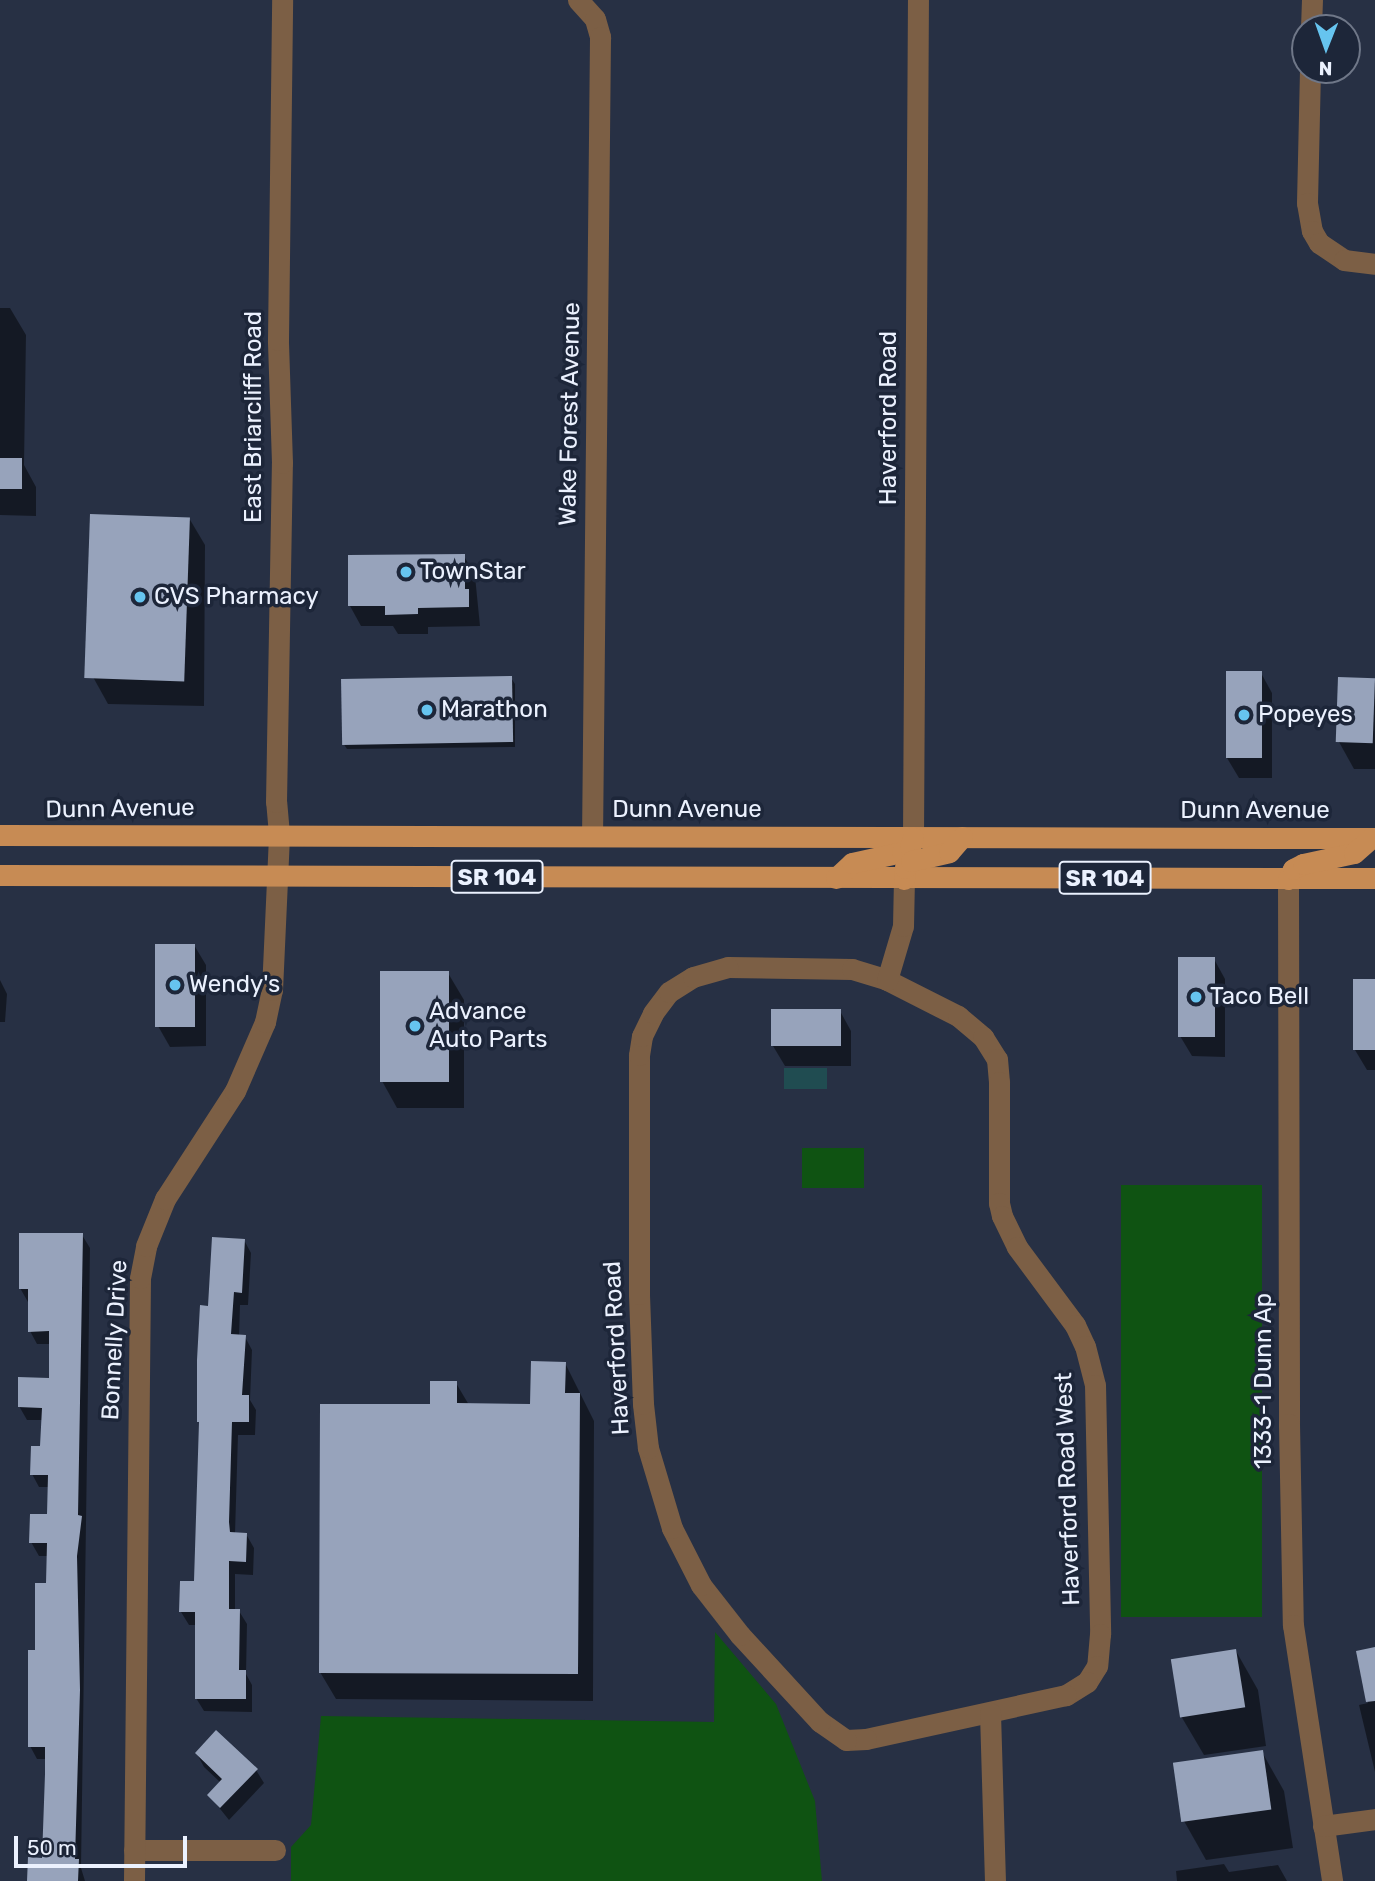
<!DOCTYPE html>
<style>
body{margin:0}
#map{position:relative;width:1375px;height:1881px;overflow:hidden;background:#273044;font-family:Rubik,sans-serif}
div>[style]{position:absolute}
.green>*{inset:0;background:#0f5312;transform-origin:0 0}
.water>*{inset:0;background:#204c51;transform-origin:0 0}
.shadow>*{inset:0;background:#0007}
.building>*{inset:0;background:#97a3bb;transform-origin:0 0}
.minor>*{height:21px;margin:-10.5px;padding:0 10.5px;transform-origin:10.5px;border-radius:10.5px;background:#7c5f45}
.major>*{height:21px;margin:-10.5px;padding:0 10.5px;transform-origin:10.5px;border-radius:10.5px;background:#c78b54}
.dots>*{width:19px;height:19px;translate:-50% -50%;box-sizing:border-box;border:4px solid #1d2639;border-radius:50%}
span{translate:-50% -50%;white-space:nowrap;text-align:center;line-height:1.15;-webkit-text-stroke:7px #1d2639;paint-order:stroke}
.shield-label span{padding:2px 5px;background:#1d2639;border:2px solid;border-radius:5px;-webkit-text-stroke-width:0}
.shield-label{font-size:23px;color:#ebf1fe;font-weight:700}
.street-label{font-size:24px;color:#ebf1fe}
.poi-label{font-size:24px;color:#ebf1fe}
.left{translate:0 -50%;text-align:left}
.north{position:absolute;left:1291px;top:14px;width:70px;height:70px;box-sizing:border-box;background:#1d2639;border:2px solid #6f7788;border-radius:50%;rotate:181deg;font-size:19px;font-weight:700;line-height:28px;text-align:center;color:#ebf1fe}
.north::after{content:'';display:block;margin:auto;width:24px;height:32px;background:#66c4ef;clip-path:polygon(50% 0,100% 100%,50% 72%,0 100%)}
.scale{position:absolute;left:14px;top:1836px;width:173px;height:32px;box-sizing:border-box;border:4px solid #ebf1fe;border-top:0;padding-left:9px;font-size:21px;line-height:24px;white-space:nowrap;color:#ebf1fe;-webkit-text-stroke:5px #1d2639;paint-order:stroke}
</style>
<div id="map">
<div class="green">
<i style="left:802px;top:1148px;width:62px;height:40px"></i>
<i style="left:1121px;top:1185px;width:141px;height:432px"></i>
<i style="clip-path:polygon(715px 1632px,776px 1704px,815px 1801px,822px 1881px,291px 1881px,291px 1847px,311px 1825px,321px 1716px,714px 1722px)"></i>
</div>
<div class="water">
<i style="left:784px;top:1068px;width:43px;height:21px"></i>
</div>
<div class="shadow">
<i style="clip-path:polygon(0 308px,10px 308px,26px 335px,24px 465px,36px 487px,36px 516px,0 515px)"></i>
<i style="clip-path:polygon(189px 518px,205px 545px,204px 706px,108px 704px,93px 677px)"></i>
<i style="clip-path:polygon(464px 556px,475px 576px,480px 626px,428px 627px,428px 634px,398px 634px,393px 626px,361px 626px,350px 606px)"></i>
<i style="clip-path:polygon(1261px 673px,1272px 693px,1272px 778px,1239px 778px,1227px 758px)"></i>
<i style="clip-path:polygon(511px 678px,515px 684px,515px 747px,347px 749px,343px 743px)"></i>
<i style="clip-path:polygon(1375px 680px,1375px 769px,1354px 769px,1339px 742px)"></i>
<i style="clip-path:polygon(194px 945px,206px 965px,206px 1046px,170px 1047px,158px 1026px)"></i>
<i style="clip-path:polygon(1214px 959px,1225px 979px,1225px 1057px,1192px 1056px,1180px 1036px)"></i>
<i style="clip-path:polygon(448px 973px,464px 1000px,464px 1108px,397px 1108px,382px 1081px)"></i>
<i style="clip-path:polygon(0 980px,7px 994px,5px 1022px,0 1022px)"></i>
<i style="clip-path:polygon(1375px 981px,1375px 1070px,1367px 1070px,1355px 1050px)"></i>
<i style="clip-path:polygon(840px 1011px,851px 1031px,851px 1066px,785px 1066px,773px 1046px)"></i>
<i style="clip-path:polygon(82px 1235px,90px 1248px,81px 1868px,85px 1881px,29px 1881px,44px 1860px,47px 1759px,37px 1759px,30px 1746px,49px 1556px,39px 1556px,31px 1542px,49px 1516px,49px 1487px,39px 1487px,32px 1474px,42px 1448px,43px 1420px,27px 1420px,19px 1406px,51px 1380px,51px 1344px,37px 1344px,30px 1331px,28px 1302px,20px 1288px)"></i>
<i style="clip-path:polygon(244px 1240px,251px 1253px,248px 1305px,240px 1305px,239px 1337px,245px 1337px,252px 1350px,250px 1400px,256px 1410px,255px 1435px,238px 1435px,235px 1534px,246px 1534px,254px 1548px,253px 1575px,235px 1574px,235px 1611px,239px 1611px,247px 1624px,246px 1674px,252px 1685px,252px 1712px,204px 1711px,196px 1698px,197px 1625px,189px 1625px,181px 1612px,196px 1583px,201px 1426px,199px 1422px,210px 1307px)"></i>
<i style="clip-path:polygon(565px 1363px,594px 1421px,593px 1701px,336px 1699px,320px 1672px,431px 1406px,456px 1383px,469px 1405px,532px 1405px)"></i>
<i style="clip-path:polygon(1375px 1649px,1375px 1772px,1359px 1705px,1368px 1703px,1358px 1653px)"></i>
<i style="clip-path:polygon(1236px 1651px,1258px 1690px,1266px 1746px,1204px 1755px,1181px 1716px,1173px 1660px)"></i>
<i style="clip-path:polygon(1262px 1752px,1284px 1791px,1293px 1848px,1206px 1860px,1184px 1821px)"></i>
<i style="clip-path:polygon(197px 1754px,256px 1770px,264px 1783px,229px 1820px,209px 1795px,221px 1783px,204px 1767px)"></i>
<i style="clip-path:polygon(1224px 1864px,1229px 1872px,1278px 1865px,1287px 1881px,1177px 1881px,1176px 1871px)"></i>
</div>
<div class="building">
<i style="left:0;top:458px;width:22px;height:31px"></i>
<i style="left:90px;top:514px;width:100px;height:164px;rotate:2deg"></i>
<i style="clip-path:polygon(465px 554px,465px 589px,469px 589px,469px 607px,418px 608px,418px 614px,385px 615px,385px 606px,348px 606px,348px 555px)"></i>
<i style="left:1226px;top:671px;width:36px;height:87px"></i>
<i style="left:512px;top:676px;width:66px;height:171px;rotate:89deg"></i>
<i style="left:1338px;top:677px;width:37px;height:65px;rotate:2deg"></i>
<i style="left:155px;top:944px;width:40px;height:83px"></i>
<i style="left:1178px;top:957px;width:37px;height:80px"></i>
<i style="left:380px;top:971px;width:69px;height:111px"></i>
<i style="left:1353px;top:979px;width:22px;height:71px"></i>
<i style="left:771px;top:1009px;width:70px;height:37px"></i>
<i style="clip-path:polygon(19px 1233px,83px 1233px,78px 1515px,82px 1516px,77px 1556px,80px 1690px,75px 1859px,79px 1859px,78px 1881px,27px 1881px,28px 1857px,42px 1858px,45px 1774px,45px 1747px,28px 1747px,28px 1650px,35px 1650px,35px 1583px,46px 1583px,47px 1543px,29px 1543px,30px 1514px,47px 1514px,48px 1475px,30px 1475px,31px 1446px,40px 1446px,42px 1408px,18px 1407px,18px 1377px,49px 1378px,49px 1331px,28px 1332px,28px 1289px,19px 1289px)"></i>
<i style="clip-path:polygon(212px 1237px,245px 1239px,242px 1293px,234px 1292px,231px 1334px,246px 1335px,242px 1395px,249px 1395px,249px 1422px,232px 1422px,229px 1522px,230px 1532px,247px 1533px,246px 1562px,229px 1561px,229px 1609px,240px 1609px,239px 1670px,246px 1670px,246px 1699px,195px 1699px,195px 1612px,179px 1612px,180px 1581px,194px 1581px,199px 1422px,197px 1422px,197px 1360px,200px 1305px,208px 1306px)"></i>
<i style="clip-path:polygon(531px 1361px,566px 1362px,565px 1393px,580px 1393px,578px 1674px,319px 1673px,320px 1404px,430px 1404px,430px 1381px,457px 1381px,457px 1403px,530px 1404px)"></i>
<i style="clip-path:polygon(1375px 1647px,1375px 1701px,1366px 1702px,1356px 1651px)"></i>
<i style="left:1236px;top:1649px;width:59px;height:66px;rotate:81deg"></i>
<i style="clip-path:polygon(216px 1730px,258px 1769px,220px 1808px,207px 1795px,222px 1779px,195px 1753px)"></i>
<i style="left:1263px;top:1750px;width:60px;height:91px;rotate:82deg"></i>
</div>
<div class="minor">
<i style="left:578px;top:0;width:25px;rotate:48deg"></i>
<i style="left:595px;top:19px;width:19px;rotate:74deg"></i>
<i style="left:600px;top:37px;width:799px;rotate:90.57deg"></i>
<i style="left:1311px;top:28px;width:28px;rotate:-88deg"></i>
<i style="left:1310px;top:70px;width:133px;rotate:91.3deg"></i>
<i style="left:1307px;top:203px;width:28px;rotate:80deg"></i>
<i style="left:1312px;top:231px;width:14px;rotate:60deg"></i>
<i style="left:1319px;top:243px;width:30px;rotate:34deg"></i>
<i style="left:1344px;top:260px;width:31px;rotate:7deg"></i>
<i style="left:913px;top:837px;width:837px;rotate:-89.66deg"></i>
<i style="left:1288px;top:879px;width:545px;rotate:89.89deg"></i>
<i style="left:1289px;top:1424px;width:201px;rotate:88.9deg"></i>
<i style="left:1293px;top:1625px;width:259px;rotate:81.3deg"></i>
<i style="left:728px;top:967px;width:124px;rotate:0.9deg"></i>
<i style="left:852px;top:969px;width:37px;rotate:17deg"></i>
<i style="left:887px;top:980px;width:80px;rotate:26.9deg"></i>
<i style="left:958px;top:1016px;width:33px;rotate:40deg"></i>
<i style="left:983px;top:1037px;width:26px;rotate:58deg"></i>
<i style="left:997px;top:1059px;width:23px;rotate:85deg"></i>
<i style="left:999px;top:1082px;width:121px;rotate:90deg"></i>
<i style="left:999px;top:1203px;width:13px;rotate:77deg"></i>
<i style="left:1002px;top:1216px;width:34px;rotate:64deg"></i>
<i style="left:1017px;top:1247px;width:97px;rotate:53.4deg"></i>
<i style="left:1075px;top:1325px;width:23px;rotate:65deg"></i>
<i style="left:1085px;top:1346px;width:40px;rotate:75.6deg"></i>
<i style="left:1095px;top:1385px;width:249px;rotate:88.8deg"></i>
<i style="left:1100px;top:1634px;width:32px;rotate:95deg"></i>
<i style="left:1097px;top:1666px;width:19px;rotate:122deg"></i>
<i style="left:1087px;top:1682px;width:25px;rotate:148deg"></i>
<i style="left:1066px;top:1695px;width:205px;rotate:167.6deg"></i>
<i style="left:866px;top:1739px;width:20px;rotate:177deg"></i>
<i style="left:846px;top:1740px;width:32px;rotate:-145deg"></i>
<i style="left:820px;top:1722px;width:118px;rotate:-132.6deg"></i>
<i style="left:740px;top:1635px;width:63px;rotate:-128deg"></i>
<i style="left:701px;top:1585px;width:64px;rotate:-117deg"></i>
<i style="left:672px;top:1528px;width:84px;rotate:-106.7deg"></i>
<i style="left:648px;top:1448px;width:44px;rotate:-96.5deg"></i>
<i style="left:643px;top:1404px;width:110px;rotate:-92.1deg"></i>
<i style="left:639px;top:1294px;width:239px;rotate:-90deg"></i>
<i style="left:639px;top:1055px;width:19px;rotate:-81deg"></i>
<i style="left:642px;top:1036px;width:25px;rotate:-64deg"></i>
<i style="left:653px;top:1013px;width:26px;rotate:-53deg"></i>
<i style="left:669px;top:992px;width:28px;rotate:-32deg"></i>
<i style="left:693px;top:977px;width:36px;rotate:-16deg"></i>
<i style="left:887px;top:980px;width:56px;rotate:-73.5deg"></i>
<i style="left:903px;top:926px;width:47px;rotate:-88.8deg"></i>
<i style="left:990px;top:1713px;width:168px;rotate:88.3deg"></i>
<i style="left:1323px;top:1826px;width:52px;rotate:-7.7deg"></i>
<i style="left:134px;top:1850px;width:141px"></i>
<i style="left:134px;top:1881px;width:603px;rotate:-89.43deg"></i>
<i style="left:140px;top:1278px;width:33px;rotate:-79deg"></i>
<i style="left:146px;top:1246px;width:51px;rotate:-68deg"></i>
<i style="left:165px;top:1199px;width:129px;rotate:-57.1deg"></i>
<i style="left:235px;top:1091px;width:75px;rotate:-66.5deg"></i>
<i style="left:265px;top:1022px;width:33px;rotate:-78deg"></i>
<i style="left:272px;top:990px;width:156px;rotate:-87.4deg"></i>
<i style="left:279px;top:834px;width:32px;rotate:-95deg"></i>
<i style="left:276px;top:802px;width:339px;rotate:-89deg"></i>
<i style="left:282px;top:463px;width:123px;rotate:-91.9deg"></i>
<i style="left:278px;top:340px;width:340px;rotate:-89.3deg"></i>
</div>
<div class="major">
<i style="left:0;top:835px;width:1375px;rotate:0.13deg"></i>
<i style="left:0;top:875px;width:1375px;rotate:0.13deg"></i>
<i style="left:836px;top:878px;width:22px;rotate:-43deg"></i>
<i style="left:852px;top:863px;width:51px;rotate:-12.4deg"></i>
<i style="left:902px;top:852px;width:9px;rotate:-32deg"></i>
<i style="left:910px;top:847px;width:10px;rotate:-73deg"></i>
<i style="left:904px;top:879px;width:11px;rotate:-85deg"></i>
<i style="left:905px;top:868px;width:9px;rotate:-49deg"></i>
<i style="left:911px;top:861px;width:39px;rotate:-13deg"></i>
<i style="left:949px;top:852px;width:20px;rotate:-49deg"></i>
<i style="left:1288px;top:879px;width:11px;rotate:-63deg"></i>
<i style="left:1293px;top:869px;width:11px;rotate:-27deg"></i>
<i style="left:1303px;top:864px;width:52px;rotate:-12.2deg"></i>
<i style="left:1354px;top:853px;width:23px;rotate:-41deg"></i>
</div>
<div class="dots">
<i style="left:406px;top:572px;background:#66c4ef"></i>
<i style="left:140px;top:597px;background:#66c4ef"></i>
<i style="left:427px;top:710px;background:#66c4ef"></i>
<i style="left:1244px;top:715px;background:#66c4ef"></i>
<i style="left:175px;top:985px;background:#66c4ef"></i>
<i style="left:1196px;top:997px;background:#66c4ef"></i>
<i style="left:415px;top:1026px;background:#66c4ef"></i>
</div>
<div class="shield-label">
<span style="left:497px;top:877px">SR 104</span>
<span style="left:1105px;top:878px">SR 104</span>
</div>
<div class="street-label">
<span style="left:570px;top:414px;rotate:-89deg">Wake Forest Avenue</span>
<span style="left:254px;top:417px;rotate:-90deg">East Briarcliff Road</span>
<span style="left:889px;top:418px;rotate:-90deg">Haverford Road</span>
<span style="left:120px;top:809px;rotate:-1deg">Dunn Avenue</span>
<span style="left:687px;top:810px">Dunn Avenue</span>
<span style="left:1255px;top:811px">Dunn Avenue</span>
<span style="left:115px;top:1340px;rotate:-87deg">Bonnelly Drive</span>
<span style="left:617px;top:1348px;rotate:-93deg">Haverford Road</span>
<span style="left:1264px;top:1381px;rotate:-90deg">1333-1 Dunn Ap</span>
<span style="left:1068px;top:1489px;rotate:-92deg">Haverford Road West</span>
</div>
<div class="poi-label">
<span class="left" style="left:420px;top:572px">TownStar</span>
<span class="left" style="left:154px;top:597px">CVS Pharmacy</span>
<span class="left" style="left:441px;top:710px">Marathon</span>
<span class="left" style="left:1258px;top:715px">Popeyes</span>
<span class="left" style="left:189px;top:985px">Wendy's</span>
<span class="left" style="left:1210px;top:997px">Taco Bell</span>
<span class="left" style="left:429px;top:1026px">Advance<br>Auto Parts</span>
</div>
<div class="north">N</div>
<div class="scale">50 m</div>
</div>
